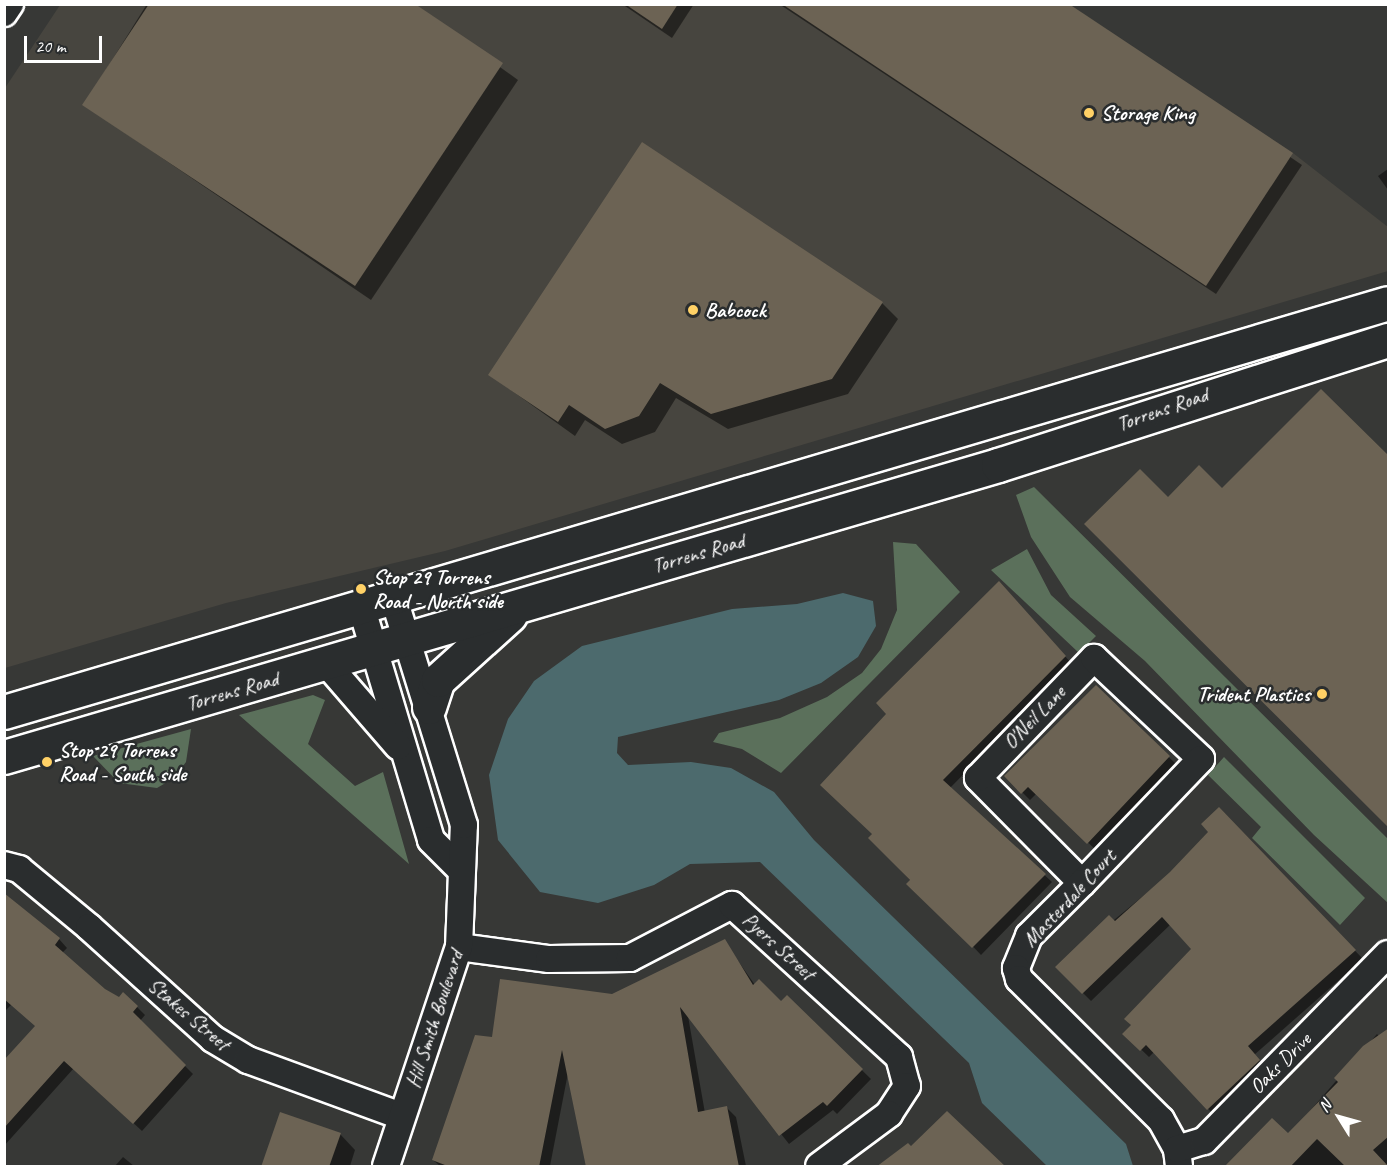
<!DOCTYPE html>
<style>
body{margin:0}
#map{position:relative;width:1393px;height:1171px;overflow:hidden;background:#373836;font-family:Caveat,sans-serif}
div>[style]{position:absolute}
.built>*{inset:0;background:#47453f}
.green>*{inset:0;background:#5b705b}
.water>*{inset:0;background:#4c6a6d}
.shadow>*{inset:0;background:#0007}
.building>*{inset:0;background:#6c6354}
.roads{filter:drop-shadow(2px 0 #fff) drop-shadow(-2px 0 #fff) drop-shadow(0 2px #fff) drop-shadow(0 -2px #fff)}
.minor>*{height:26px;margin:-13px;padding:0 13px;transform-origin:13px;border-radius:13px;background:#2a2d2e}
.secondary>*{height:33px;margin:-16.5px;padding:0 16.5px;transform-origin:16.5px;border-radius:16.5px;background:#2a2d2e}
.dots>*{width:16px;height:16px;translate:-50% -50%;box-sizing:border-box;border:3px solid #2a2d2e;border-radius:50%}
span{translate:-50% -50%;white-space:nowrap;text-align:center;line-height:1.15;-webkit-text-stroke:5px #2a2d2e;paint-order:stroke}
.poi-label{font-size:21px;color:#fff;font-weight:700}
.left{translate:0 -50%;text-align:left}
.right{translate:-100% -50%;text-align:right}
.street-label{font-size:21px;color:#fff}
.frame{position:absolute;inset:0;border:6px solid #fff;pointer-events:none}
.north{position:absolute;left:1309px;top:1087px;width:60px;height:60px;-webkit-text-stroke:4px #2a2d2e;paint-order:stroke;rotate:307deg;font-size:16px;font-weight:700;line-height:24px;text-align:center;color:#fff}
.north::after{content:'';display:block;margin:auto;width:21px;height:27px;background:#fff;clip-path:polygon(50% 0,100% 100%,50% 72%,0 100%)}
.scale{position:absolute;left:24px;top:36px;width:78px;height:27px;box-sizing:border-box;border:3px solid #fff;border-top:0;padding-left:8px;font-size:18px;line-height:21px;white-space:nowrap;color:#fff;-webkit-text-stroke:4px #2a2d2e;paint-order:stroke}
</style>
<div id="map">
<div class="built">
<i style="clip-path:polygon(60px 5px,1069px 5px,1293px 153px,1388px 227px,1388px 271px,445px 551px,226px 603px,5px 668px,5px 88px)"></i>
</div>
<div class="green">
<i style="clip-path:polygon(1034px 487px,1388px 839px,1388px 903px,1314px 835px,1145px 661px,1070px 597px,1031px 537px,1016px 495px)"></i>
<i style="clip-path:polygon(893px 542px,916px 544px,960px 592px,781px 773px,742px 749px,713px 742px,719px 733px,780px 718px,827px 697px,862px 673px,881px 649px,897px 610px)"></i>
<i style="clip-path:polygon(1027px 549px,1051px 595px,1096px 636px,1079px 653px,991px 570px)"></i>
<i style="clip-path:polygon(313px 695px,325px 700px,308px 744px,355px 786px,383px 772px,409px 864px,239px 715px)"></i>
<i style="clip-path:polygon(191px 729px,186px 762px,174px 778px,157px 788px,119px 783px,93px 756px)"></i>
<i style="clip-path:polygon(1224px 757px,1365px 898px,1340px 925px,1252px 838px,1261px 827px,1208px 775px)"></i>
</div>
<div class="water">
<i style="clip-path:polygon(843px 593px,873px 601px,876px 626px,858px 657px,821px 683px,779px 700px,618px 737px,617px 753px,628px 765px,691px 762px,731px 768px,774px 792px,814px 840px,1126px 1144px,1133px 1166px,1047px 1166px,982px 1103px,969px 1063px,760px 862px,690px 864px,654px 885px,598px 903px,540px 892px,498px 840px,489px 775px,508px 719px,534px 681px,582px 646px,732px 609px,797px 604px)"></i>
</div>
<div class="shadow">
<i style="clip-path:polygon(147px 4px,412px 4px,518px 80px,371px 300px,84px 105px)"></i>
<i style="clip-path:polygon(622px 4px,694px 4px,672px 38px)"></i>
<i style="clip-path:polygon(779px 4px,1066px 4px,1302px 165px,1216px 294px)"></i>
<i style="clip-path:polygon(1388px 169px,1388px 190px,1378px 176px)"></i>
<i style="clip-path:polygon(882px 303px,898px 319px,848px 394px,728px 429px,676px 398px,655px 432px,622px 444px,585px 420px,575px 436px,490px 375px)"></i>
<i style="clip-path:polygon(1006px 590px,1072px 664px,950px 788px,1052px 882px,981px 955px,870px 838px)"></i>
<i style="clip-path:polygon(1096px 687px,1177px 765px,1096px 850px,1036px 794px,1030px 800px,1006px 776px)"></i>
<i style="clip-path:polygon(1219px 809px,1363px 959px,1254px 1055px,1267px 1068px,1215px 1116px,1154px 1052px,1149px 1057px,1125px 1034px,1193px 949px,1171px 924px,1091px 1001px,1057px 967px,1171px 873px,1210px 832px)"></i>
<i style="clip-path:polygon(7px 896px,59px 939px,67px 948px,62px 953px,104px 990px,137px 1007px,145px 1015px,140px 1021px,193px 1074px,142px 1131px,74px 1068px,4px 1146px,4px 1062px,37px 1026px,12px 1004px,4px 1012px)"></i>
<i style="clip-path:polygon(724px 941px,755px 985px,781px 1003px,787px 997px,871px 1079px,837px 1114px,833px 1110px,789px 1144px,688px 1016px,705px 1113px,727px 1108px,736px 1117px,746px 1166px,587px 1166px,568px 1073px,550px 1166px,440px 1166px,433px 1160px,494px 1039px,613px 996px)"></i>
<i style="clip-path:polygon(1377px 1034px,1388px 1046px,1388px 1166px,1226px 1166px,1288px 1136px)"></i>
<i style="clip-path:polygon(340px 1134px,355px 1150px,350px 1166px,263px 1166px)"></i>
<i style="clip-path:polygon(123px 1157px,134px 1166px,115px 1166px)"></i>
</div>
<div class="building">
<i style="clip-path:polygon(149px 4px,415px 4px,503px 63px,355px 286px,82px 105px)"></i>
<i style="clip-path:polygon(625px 4px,678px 4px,662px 29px)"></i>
<i style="clip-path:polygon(782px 4px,1069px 4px,1293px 153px,1206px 286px)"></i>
<i style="clip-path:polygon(642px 142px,883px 302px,832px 379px,711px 414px,660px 383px,639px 416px,605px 429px,569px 405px,558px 422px,488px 375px)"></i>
<i style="clip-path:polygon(1321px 389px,1389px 456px,1389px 828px,1084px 524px,1140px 469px,1168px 497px,1199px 465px,1222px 488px)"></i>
<i style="clip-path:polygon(999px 581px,1066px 656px,943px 780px,1046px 874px,972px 948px,906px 884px,910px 880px,868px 838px,872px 834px,820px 785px,886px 714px,876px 703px)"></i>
<i style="clip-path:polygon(1096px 685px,1170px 756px,1087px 844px,1028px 787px,1021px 794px,1004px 776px)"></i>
<i style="clip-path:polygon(1219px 807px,1356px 950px,1248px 1046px,1260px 1060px,1207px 1110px,1146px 1045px,1140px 1051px,1122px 1034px,1131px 1025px,1124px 1019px,1191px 949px,1162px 917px,1082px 994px,1055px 967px,1109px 915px,1115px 921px,1170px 872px,1208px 832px,1201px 824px)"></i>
<i style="clip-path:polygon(4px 893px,60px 938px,55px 945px,105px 989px,119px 997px,123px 992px,138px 1006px,133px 1012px,186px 1065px,133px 1124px,64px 1061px,4px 1128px,4px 1060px,35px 1026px,4px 999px)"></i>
<i style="clip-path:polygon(725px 939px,753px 985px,759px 979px,781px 1001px,787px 995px,863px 1069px,827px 1106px,823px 1102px,779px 1136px,680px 1007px,698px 1112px,727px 1106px,739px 1167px,586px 1167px,562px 1050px,539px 1167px,450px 1167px,432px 1160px,475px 1035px,492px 1037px,500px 979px,612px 994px)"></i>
<i style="clip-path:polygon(1389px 1028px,1389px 1136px,1373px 1150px,1389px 1167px,1346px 1167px,1317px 1139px,1290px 1167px,1224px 1167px,1272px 1118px,1288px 1133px,1338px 1082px,1334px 1078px,1363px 1046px)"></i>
<i style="clip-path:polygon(947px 1111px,1006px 1167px,876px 1167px,908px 1143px,911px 1146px)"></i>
<i style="clip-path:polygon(280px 1112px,341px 1133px,329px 1167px,261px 1167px)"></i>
</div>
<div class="roads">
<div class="minor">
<i style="left:4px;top:13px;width:11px;rotate:-56deg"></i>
<i style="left:361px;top:606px;width:244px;rotate:73.3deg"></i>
<i style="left:431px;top:840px;width:40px;rotate:45deg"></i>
<i style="left:326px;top:663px;width:110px;rotate:49.1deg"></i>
<i style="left:4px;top:865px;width:16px;rotate:15deg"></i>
<i style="left:19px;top:869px;width:91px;rotate:39.6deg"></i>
<i style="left:89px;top:927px;width:167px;rotate:42.1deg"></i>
<i style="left:213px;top:1039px;width:41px;rotate:31deg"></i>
<i style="left:248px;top:1060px;width:163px;rotate:20.1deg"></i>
<i style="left:1082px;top:883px;width:148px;rotate:-134.7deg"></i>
<i style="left:978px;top:778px;width:167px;rotate:-46deg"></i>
<i style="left:1094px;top:658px;width:147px;rotate:43.3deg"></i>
<i style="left:1201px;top:759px;width:172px;rotate:133.8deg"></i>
<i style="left:1082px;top:883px;width:75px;rotate:135deg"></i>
<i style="left:1029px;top:936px;width:35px;rotate:112deg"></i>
<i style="left:1016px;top:968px;width:11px;rotate:75deg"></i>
<i style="left:1019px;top:979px;width:200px;rotate:44.8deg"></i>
<i style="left:1161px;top:1120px;width:33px;rotate:61deg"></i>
<i style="left:459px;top:947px;width:91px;rotate:7.6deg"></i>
<i style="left:549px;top:959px;width:81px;rotate:-0.7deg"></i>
<i style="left:630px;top:958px;width:115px;rotate:-27.5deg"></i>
<i style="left:732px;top:905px;width:226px;rotate:42.3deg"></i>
<i style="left:899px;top:1057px;width:30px;rotate:75deg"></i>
<i style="left:907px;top:1086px;width:33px;rotate:123deg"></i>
<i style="left:889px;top:1114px;width:87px;rotate:143.4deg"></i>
<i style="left:386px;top:1166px;width:231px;rotate:-71.6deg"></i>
<i style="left:459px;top:947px;width:122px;rotate:-87.7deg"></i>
<i style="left:464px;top:825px;width:240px;rotate:-107.2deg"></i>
<i style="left:1179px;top:1166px;width:17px;rotate:-97deg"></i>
<i style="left:1177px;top:1149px;width:28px;rotate:-17deg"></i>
<i style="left:1204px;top:1141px;width:262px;rotate:-45.5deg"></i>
</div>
<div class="secondary">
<i style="left:429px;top:707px;width:28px;rotate:-72deg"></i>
<i style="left:438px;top:680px;width:97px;rotate:-42.1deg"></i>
<i style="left:4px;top:712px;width:1443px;rotate:-16.46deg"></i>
<i style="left:4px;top:757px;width:1036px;rotate:-16.37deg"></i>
<i style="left:998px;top:465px;width:410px;rotate:-17.8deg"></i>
</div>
</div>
<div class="dots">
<i style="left:1089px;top:113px;background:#ffd166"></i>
<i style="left:693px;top:310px;background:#ffd166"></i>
<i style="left:361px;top:589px;background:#ffd166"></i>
<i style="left:1322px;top:694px;background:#ffd166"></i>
<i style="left:47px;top:762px;background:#ffd166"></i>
</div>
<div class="poi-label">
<span class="left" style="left:1101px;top:113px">Storage King</span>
<span class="left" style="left:705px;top:310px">Babcock</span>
<span class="left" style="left:373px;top:589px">Stop 29 Torrens<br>Road - North side</span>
<span class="right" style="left:1310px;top:694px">Trident Plastics</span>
<span class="left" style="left:59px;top:762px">Stop 29 Torrens<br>Road - South side</span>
</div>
<div class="street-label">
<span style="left:1162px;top:409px;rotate:-19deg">Torrens Road</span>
<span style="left:698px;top:553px;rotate:-16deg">Torrens Road</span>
<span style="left:232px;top:691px;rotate:-16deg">Torrens Road</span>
<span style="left:1034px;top:717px;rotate:-46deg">O'Neil Lane</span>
<span style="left:1069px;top:898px;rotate:-47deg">Masterdale Court</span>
<span style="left:779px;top:946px;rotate:42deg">Pyers Street</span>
<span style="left:189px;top:1014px;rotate:40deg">Stakes Street</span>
<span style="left:434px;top:1019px;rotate:-72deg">Hill Smith Boulevard</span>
<span style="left:1280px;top:1063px;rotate:-45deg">Oaks Drive</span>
</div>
<div class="frame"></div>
<div class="north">N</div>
<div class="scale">20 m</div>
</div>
